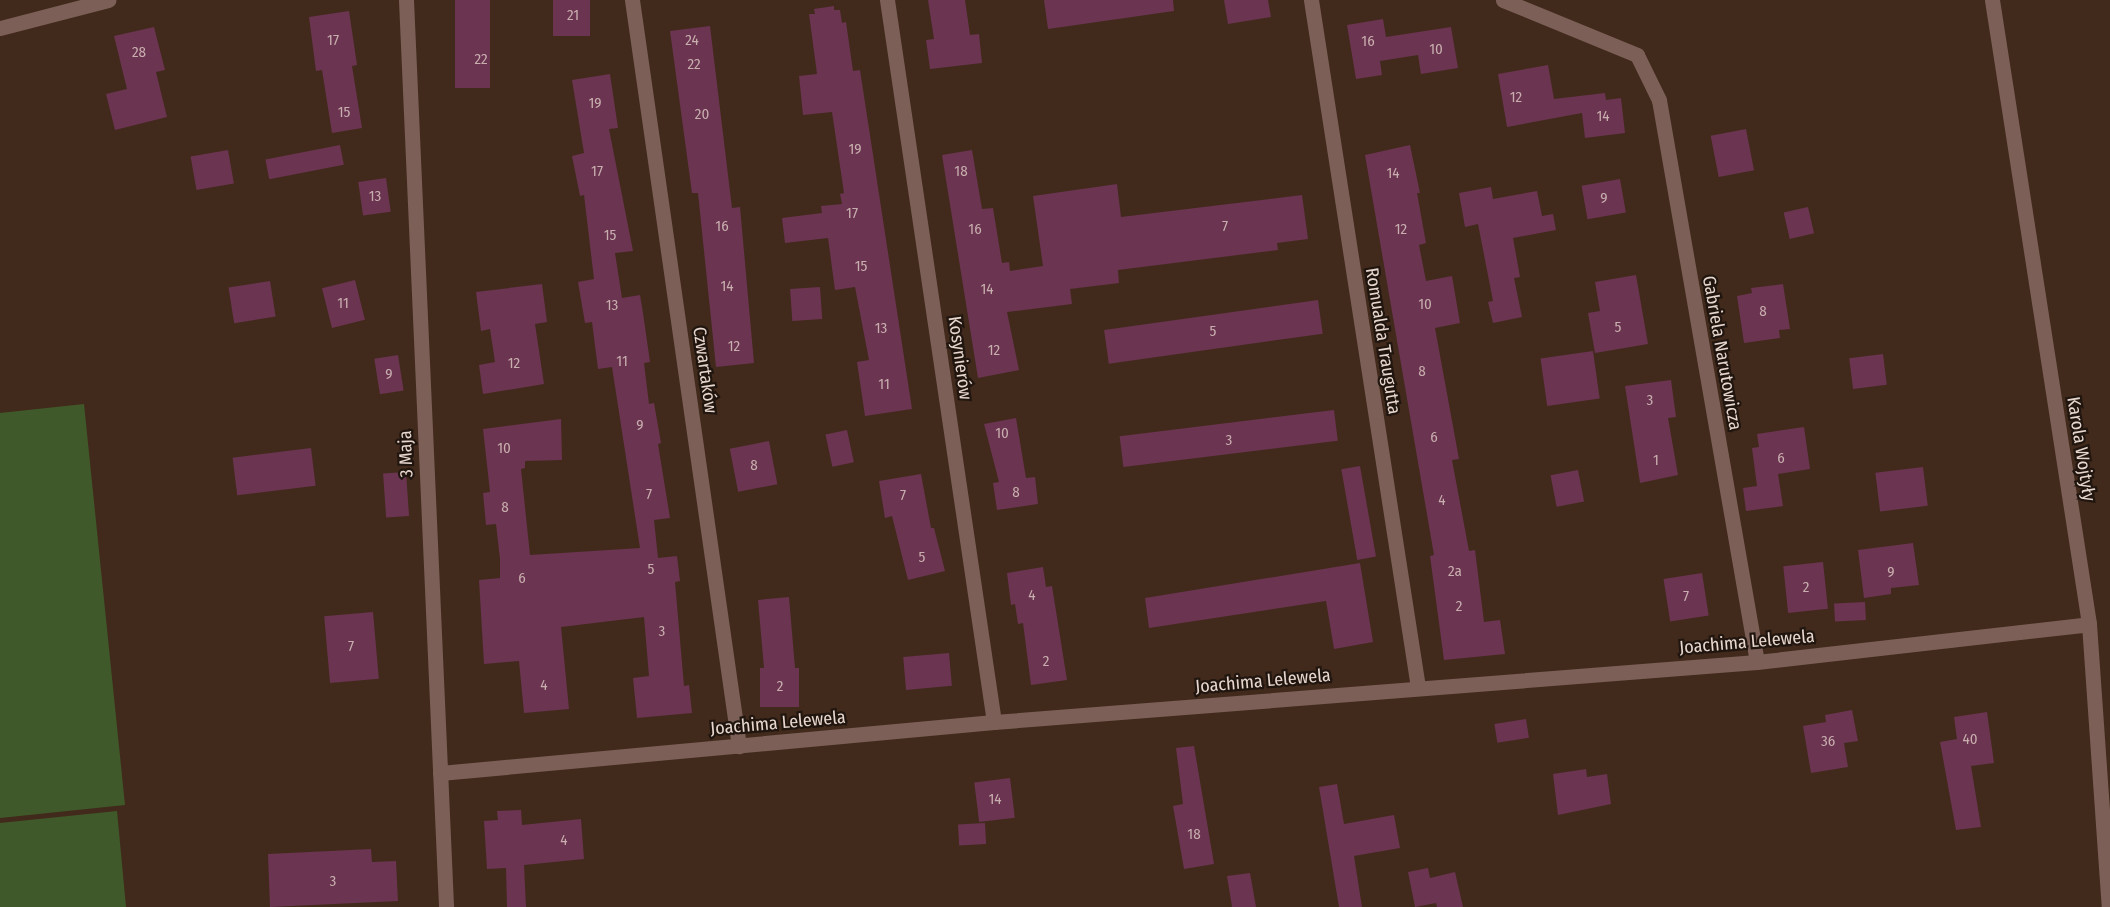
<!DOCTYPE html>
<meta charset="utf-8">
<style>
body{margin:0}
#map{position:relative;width:2110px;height:907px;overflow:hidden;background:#412a1c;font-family:"Fira Sans Condensed",sans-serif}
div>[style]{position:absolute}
.green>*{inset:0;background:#40592a}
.building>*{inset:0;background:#6b3450;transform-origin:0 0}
.minor>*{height:15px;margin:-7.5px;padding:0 7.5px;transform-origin:7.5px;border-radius:7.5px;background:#7c6058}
span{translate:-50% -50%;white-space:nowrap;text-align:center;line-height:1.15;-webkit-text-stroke:4.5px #20160f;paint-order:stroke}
.number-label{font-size:15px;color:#c8aeae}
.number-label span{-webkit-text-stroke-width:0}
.street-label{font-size:18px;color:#e7d7ce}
</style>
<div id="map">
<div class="green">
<i style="clip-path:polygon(84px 404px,125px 805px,0 818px,0 413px)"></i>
<i style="clip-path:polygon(117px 811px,126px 907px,0 907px,0 823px)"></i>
</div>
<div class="building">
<i style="left:455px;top:0;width:35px;height:88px"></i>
<i style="left:553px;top:0;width:37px;height:36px"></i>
<i style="clip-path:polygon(928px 0,965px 0,970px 35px,979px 34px,982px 63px,930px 69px,926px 40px,934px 39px)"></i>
<i style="clip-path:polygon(1044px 0,1173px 0,1174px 11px,1048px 29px)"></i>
<i style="clip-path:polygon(1224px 0,1268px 0,1271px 17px,1228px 24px)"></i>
<i style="clip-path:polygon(834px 6px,834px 10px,840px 10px,842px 23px,846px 22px,853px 71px,860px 70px,912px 409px,865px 416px,857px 362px,869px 360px,855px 287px,835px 290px,828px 238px,785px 243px,782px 218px,822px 213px,821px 206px,842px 204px,840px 194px,844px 193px,832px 112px,803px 115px,799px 76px,817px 74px,809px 14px,815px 14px,814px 9px)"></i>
<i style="clip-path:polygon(349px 11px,357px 65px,352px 66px,362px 128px,332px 133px,322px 70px,316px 71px,309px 17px)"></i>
<i style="clip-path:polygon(1383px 19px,1386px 37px,1451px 27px,1458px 68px,1421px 74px,1418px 55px,1380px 61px,1382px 75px,1356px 79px,1347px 25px)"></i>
<i style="clip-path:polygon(710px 26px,732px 208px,740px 207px,754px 363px,716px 367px,698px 193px,692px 193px,670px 31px)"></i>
<i style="clip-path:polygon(154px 27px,165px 70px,156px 72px,167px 117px,115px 130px,106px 94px,127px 89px,114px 36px)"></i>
<i style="clip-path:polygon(1548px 65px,1554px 99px,1605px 93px,1606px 100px,1621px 98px,1625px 133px,1585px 138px,1582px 113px,1507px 127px,1498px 74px)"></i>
<i style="clip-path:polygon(610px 74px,618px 128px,609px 129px,633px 251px,615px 253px,622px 298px,640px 295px,643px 313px,650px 362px,644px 363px,649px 404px,654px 403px,661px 443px,658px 444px,670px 518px,654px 520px,658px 558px,677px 556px,680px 581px,675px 582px,684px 686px,689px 685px,692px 713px,637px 718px,633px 678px,649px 676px,644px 617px,561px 627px,569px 709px,524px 713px,519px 661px,484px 664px,479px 580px,500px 578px,500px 559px,496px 524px,486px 525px,483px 493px,490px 492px,483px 429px,561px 419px,562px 460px,525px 461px,525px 468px,521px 469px,530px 555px,640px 548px,612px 367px,598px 369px,592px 322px,585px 323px,578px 282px,594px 279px,584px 195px,580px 196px,572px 156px,584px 153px,572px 80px)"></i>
<i style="left:1746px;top:129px;width:42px;height:36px;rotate:79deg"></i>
<i style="left:340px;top:145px;width:20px;height:76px;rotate:79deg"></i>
<i style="clip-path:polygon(1410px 145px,1420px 193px,1417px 193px,1426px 243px,1419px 245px,1426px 281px,1452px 276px,1460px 323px,1435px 328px,1459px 459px,1452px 460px,1469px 551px,1475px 550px,1484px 622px,1500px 620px,1505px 654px,1444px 660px,1430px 556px,1434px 555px,1365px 155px)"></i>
<i style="left:228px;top:150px;width:34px;height:38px;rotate:80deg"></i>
<i style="clip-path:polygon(972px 150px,982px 209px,993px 208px,1002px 263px,1009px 262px,1010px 271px,1043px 266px,1033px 196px,1117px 184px,1121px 217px,1302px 195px,1308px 239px,1277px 243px,1278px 250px,1118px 270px,1119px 283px,1070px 289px,1072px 304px,1007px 312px,1019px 370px,978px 378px,942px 155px)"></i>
<i style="left:386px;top:178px;width:34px;height:28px;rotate:82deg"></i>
<i style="left:1620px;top:179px;width:34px;height:39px;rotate:80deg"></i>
<i style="clip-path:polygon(1491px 187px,1493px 199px,1537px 191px,1542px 216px,1553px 214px,1556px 230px,1513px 238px,1520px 277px,1514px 278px,1522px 317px,1493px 323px,1488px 302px,1493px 301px,1478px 224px,1465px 227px,1459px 193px)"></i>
<i style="left:1808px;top:207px;width:27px;height:25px;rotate:77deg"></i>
<i style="clip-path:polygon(1636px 275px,1648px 344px,1595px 353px,1588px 313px,1600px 311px,1595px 282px)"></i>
<i style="left:355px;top:280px;width:41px;height:34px;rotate:76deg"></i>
<i style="left:270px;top:281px;width:36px;height:42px;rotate:81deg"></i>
<i style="clip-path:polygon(542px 284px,547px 322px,535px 324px,544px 384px,483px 394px,479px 365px,495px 362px,490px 329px,481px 331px,476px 292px)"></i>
<i style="clip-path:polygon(1783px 284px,1790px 329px,1779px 330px,1780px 338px,1744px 343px,1737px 296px,1752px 293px,1751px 288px)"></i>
<i style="left:820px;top:287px;width:32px;height:30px;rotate:86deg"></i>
<i style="left:1318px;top:300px;width:34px;height:216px;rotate:82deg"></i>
<i style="left:1593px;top:351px;width:48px;height:53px;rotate:82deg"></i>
<i style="left:1883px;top:354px;width:31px;height:34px;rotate:83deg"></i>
<i style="left:398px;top:355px;width:36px;height:24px;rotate:81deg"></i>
<i style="clip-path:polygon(1671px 380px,1676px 417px,1668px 418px,1678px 475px,1640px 483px,1625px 386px)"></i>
<i style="left:1334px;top:410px;width:31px;height:216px;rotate:83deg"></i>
<i style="clip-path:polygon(1016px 418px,1026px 478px,1035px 477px,1038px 504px,997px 510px,993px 483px,999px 482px,984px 424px)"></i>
<i style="clip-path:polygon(1804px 427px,1810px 469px,1778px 474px,1783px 506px,1746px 511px,1743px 488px,1757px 486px,1752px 448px,1759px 447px,1757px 434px)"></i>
<i style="left:847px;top:430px;width:33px;height:22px;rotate:78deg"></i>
<i style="left:769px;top:441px;width:44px;height:40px;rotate:79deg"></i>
<i style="left:311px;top:448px;width:38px;height:79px;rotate:83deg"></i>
<i style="left:1360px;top:466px;width:92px;height:19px;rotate:80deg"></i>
<i style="left:1923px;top:467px;width:39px;height:48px;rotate:83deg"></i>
<i style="left:1578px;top:470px;width:32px;height:28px;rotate:79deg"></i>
<i style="left:406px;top:472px;width:44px;height:23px;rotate:86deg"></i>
<i style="clip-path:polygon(921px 474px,931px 528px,934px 528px,945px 571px,908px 580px,892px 516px,885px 518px,879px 481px)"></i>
<i style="clip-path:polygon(1913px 543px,1919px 585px,1891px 588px,1891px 594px,1864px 598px,1858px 550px)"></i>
<i style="left:1823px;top:562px;width:47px;height:40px;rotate:84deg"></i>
<i style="clip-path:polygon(1360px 563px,1373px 642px,1334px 649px,1326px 601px,1149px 628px,1145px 598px)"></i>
<i style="clip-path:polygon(1043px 567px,1046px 587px,1052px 586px,1067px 680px,1031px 685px,1023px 623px,1018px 624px,1015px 604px,1011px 605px,1007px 573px)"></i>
<i style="left:1702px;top:573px;width:43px;height:39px;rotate:81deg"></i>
<i style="clip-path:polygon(789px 597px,795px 668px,799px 668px,799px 707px,760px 707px,760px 668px,764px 668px,758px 600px)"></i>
<i style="left:1865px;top:602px;width:18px;height:31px;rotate:87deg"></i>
<i style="left:373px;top:612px;width:67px;height:49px;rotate:85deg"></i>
<i style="left:949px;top:653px;width:33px;height:46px;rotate:85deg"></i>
<i style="clip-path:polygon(1852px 710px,1858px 741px,1844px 743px,1848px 767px,1811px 773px,1803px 726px,1826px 722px,1825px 715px)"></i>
<i style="clip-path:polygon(1987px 712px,1994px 763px,1971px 766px,1981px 827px,1956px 830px,1940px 742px,1957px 739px,1954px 717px)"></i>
<i style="left:1526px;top:719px;width:19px;height:32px;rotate:81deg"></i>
<i style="clip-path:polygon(1194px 746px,1214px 864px,1184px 869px,1173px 806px,1183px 804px,1176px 748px)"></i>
<i style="clip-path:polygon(1586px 769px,1587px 777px,1607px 774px,1611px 804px,1558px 815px,1553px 774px)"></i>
<i style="left:1010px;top:778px;width:40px;height:36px;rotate:83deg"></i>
<i style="clip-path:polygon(1337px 784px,1344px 824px,1394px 815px,1400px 848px,1354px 856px,1362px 907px,1339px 907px,1319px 787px)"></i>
<i style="clip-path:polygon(521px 810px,522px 825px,581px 819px,584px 859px,524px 865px,526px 907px,507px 907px,506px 868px,487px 869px,484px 821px,498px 820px,497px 811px)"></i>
<i style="left:985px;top:823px;width:21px;height:27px;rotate:87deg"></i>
<i style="clip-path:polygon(371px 849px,372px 862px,396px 861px,398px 901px,270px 907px,268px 854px)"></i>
<i style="clip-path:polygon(1428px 868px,1430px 878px,1455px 872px,1463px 907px,1437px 907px,1436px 903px,1415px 907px,1408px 872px)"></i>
<i style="clip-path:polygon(1250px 873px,1256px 907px,1232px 907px,1227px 876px)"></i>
</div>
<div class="minor">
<i style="left:406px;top:0;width:908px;rotate:87.47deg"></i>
<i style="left:632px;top:0;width:754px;rotate:81.84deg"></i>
<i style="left:887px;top:0;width:730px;rotate:81.57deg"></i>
<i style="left:1311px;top:0;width:695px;rotate:81.15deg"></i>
<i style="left:1503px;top:0;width:145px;rotate:22.3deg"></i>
<i style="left:1637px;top:55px;width:50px;rotate:63.9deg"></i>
<i style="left:1659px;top:100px;width:570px;rotate:80.11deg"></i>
<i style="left:1992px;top:0;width:631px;rotate:81.16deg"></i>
<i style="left:2089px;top:624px;width:284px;rotate:86deg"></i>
<i style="left:0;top:28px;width:112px;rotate:-14.5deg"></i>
<i style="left:440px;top:773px;width:556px;rotate:-5.26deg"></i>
<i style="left:994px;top:722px;width:765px;rotate:-4.5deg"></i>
<i style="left:1757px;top:662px;width:334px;rotate:-6.5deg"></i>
</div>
<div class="number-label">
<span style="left:573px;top:16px">21</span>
<span style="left:333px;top:41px">17</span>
<span style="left:692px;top:41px">24</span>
<span style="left:1368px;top:42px">16</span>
<span style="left:1436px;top:50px">10</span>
<span style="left:139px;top:53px">28</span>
<span style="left:481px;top:60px">22</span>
<span style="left:694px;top:65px">22</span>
<span style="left:1516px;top:98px">12</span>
<span style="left:595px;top:104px">19</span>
<span style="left:344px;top:113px">15</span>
<span style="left:702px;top:115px">20</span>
<span style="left:1603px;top:117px">14</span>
<span style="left:855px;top:150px">19</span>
<span style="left:597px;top:172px">17</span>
<span style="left:961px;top:172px">18</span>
<span style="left:1393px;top:174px">14</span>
<span style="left:375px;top:197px">13</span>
<span style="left:1604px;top:199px">9</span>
<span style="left:852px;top:214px">17</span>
<span style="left:722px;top:227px">16</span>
<span style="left:1225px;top:227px">7</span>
<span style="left:975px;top:230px">16</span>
<span style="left:1401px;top:230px">12</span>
<span style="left:610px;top:236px">15</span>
<span style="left:861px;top:267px">15</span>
<span style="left:727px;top:287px">14</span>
<span style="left:987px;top:290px">14</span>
<span style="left:343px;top:304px">11</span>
<span style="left:1425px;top:305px">10</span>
<span style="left:612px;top:306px">13</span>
<span style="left:1763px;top:312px">8</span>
<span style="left:1618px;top:328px">5</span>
<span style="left:881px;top:329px">13</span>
<span style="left:1213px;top:332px">5</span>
<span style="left:734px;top:347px">12</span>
<span style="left:994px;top:351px">12</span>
<span style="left:622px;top:362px">11</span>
<span style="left:514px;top:364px">12</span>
<span style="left:1422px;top:372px">8</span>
<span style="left:389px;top:375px">9</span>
<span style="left:884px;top:385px">11</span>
<span style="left:1650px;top:401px">3</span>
<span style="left:640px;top:426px">9</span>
<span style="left:1002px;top:434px">10</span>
<span style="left:1434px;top:438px">6</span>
<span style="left:1229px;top:441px">3</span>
<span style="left:504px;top:449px">10</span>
<span style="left:1781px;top:459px">6</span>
<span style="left:1656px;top:461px">1</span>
<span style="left:754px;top:466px">8</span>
<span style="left:1016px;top:493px">8</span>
<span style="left:649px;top:495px">7</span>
<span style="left:903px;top:496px">7</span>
<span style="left:1442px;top:501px">4</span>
<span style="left:505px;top:508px">8</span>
<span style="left:922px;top:558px">5</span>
<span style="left:651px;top:570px">5</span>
<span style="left:1455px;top:572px">2a</span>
<span style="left:1891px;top:573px">9</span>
<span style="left:522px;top:579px">6</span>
<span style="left:1806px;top:588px">2</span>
<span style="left:1032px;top:596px">4</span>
<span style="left:1686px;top:597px">7</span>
<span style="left:1459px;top:607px">2</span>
<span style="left:662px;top:632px">3</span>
<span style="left:351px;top:647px">7</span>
<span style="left:1046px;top:662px">2</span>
<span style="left:544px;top:686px">4</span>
<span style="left:780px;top:687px">2</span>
<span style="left:1970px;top:740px">40</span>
<span style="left:1828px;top:742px">36</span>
<span style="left:995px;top:800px">14</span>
<span style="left:1194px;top:835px">18</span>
<span style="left:564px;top:841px">4</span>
<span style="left:333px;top:882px">3</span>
</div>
<div class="street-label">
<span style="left:1383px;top:341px;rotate:81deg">Romualda Traugutta</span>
<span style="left:1722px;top:353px;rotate:80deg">Gabriela Narutowicza</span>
<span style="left:960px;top:358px;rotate:82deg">Kosynierów</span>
<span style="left:705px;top:370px;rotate:82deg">Czwartaków</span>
<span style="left:2081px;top:449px;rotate:81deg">Karola Wojtyły</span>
<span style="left:406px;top:454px;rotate:-92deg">3 Maja</span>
<span style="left:1747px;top:642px;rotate:-5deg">Joachima Lelewela</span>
<span style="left:1263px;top:681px;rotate:-5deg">Joachima Lelewela</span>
<span style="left:778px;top:723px;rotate:-5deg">Joachima Lelewela</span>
</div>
</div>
